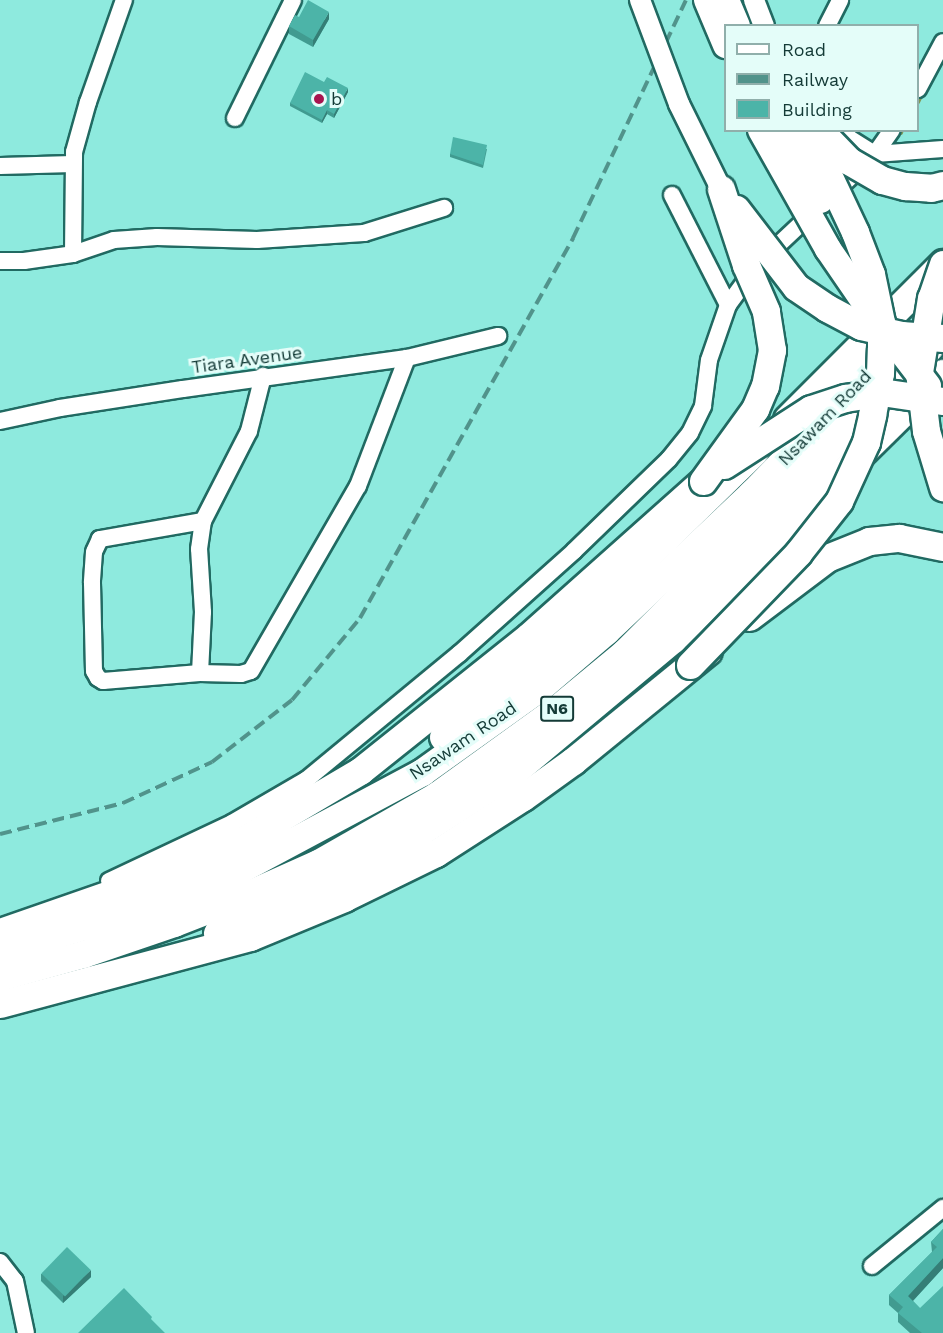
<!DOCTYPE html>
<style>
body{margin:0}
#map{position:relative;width:943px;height:1333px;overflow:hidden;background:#8eeade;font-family:"Work Sans",sans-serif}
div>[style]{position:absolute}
.stream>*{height:4px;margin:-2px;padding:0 2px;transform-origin:2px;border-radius:2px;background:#809854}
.roads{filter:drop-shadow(2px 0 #216a62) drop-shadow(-2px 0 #216a62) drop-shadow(0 2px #216a62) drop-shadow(0 -2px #216a62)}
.minor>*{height:16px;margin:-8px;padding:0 8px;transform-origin:8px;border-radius:8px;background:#fff}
.tertiary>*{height:20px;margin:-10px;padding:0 10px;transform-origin:10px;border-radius:10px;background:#fff}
.primary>*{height:26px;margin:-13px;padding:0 13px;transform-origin:13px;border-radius:13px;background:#fff}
.trunk>*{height:27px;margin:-13.5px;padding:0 13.5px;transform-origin:13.5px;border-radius:13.5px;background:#fff}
.rail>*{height:4px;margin-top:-2px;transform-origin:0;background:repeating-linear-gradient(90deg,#51938b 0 12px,transparent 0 18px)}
.bridges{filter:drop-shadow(2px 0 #216a62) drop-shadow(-2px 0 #216a62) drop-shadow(0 2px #216a62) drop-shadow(0 -2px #216a62)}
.tertiary-bridge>*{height:20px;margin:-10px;padding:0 10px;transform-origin:10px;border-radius:10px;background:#fff}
.primary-bridge>*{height:26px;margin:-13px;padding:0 13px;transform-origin:13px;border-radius:13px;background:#fff}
.trunk-bridge>*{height:27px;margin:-13.5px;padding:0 13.5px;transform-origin:13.5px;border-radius:13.5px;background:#fff}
.wall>*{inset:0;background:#419b90}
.shaded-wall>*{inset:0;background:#357e76}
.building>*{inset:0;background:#4cb4a8;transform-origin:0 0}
.dots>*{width:16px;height:16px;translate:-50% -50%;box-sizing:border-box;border:3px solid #e4fdf9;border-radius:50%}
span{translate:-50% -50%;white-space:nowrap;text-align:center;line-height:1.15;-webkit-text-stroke:6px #e4fdf9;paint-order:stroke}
.shield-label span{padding:2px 4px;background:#e4fdf9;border:2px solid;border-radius:4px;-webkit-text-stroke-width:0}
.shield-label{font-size:16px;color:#133a36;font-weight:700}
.poi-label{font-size:18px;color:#133a36}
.left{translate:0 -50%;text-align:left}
.street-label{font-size:18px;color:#133a36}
.legend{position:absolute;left:724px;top:24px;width:195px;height:108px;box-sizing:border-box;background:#e4fdf9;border:2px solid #90afab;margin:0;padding:8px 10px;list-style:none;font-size:18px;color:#133a36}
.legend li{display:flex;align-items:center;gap:12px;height:30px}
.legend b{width:30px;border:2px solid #90afab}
</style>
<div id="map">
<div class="stream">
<i style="left:918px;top:102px;width:11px;rotate:-63deg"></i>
<i style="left:901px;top:133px;width:3px;rotate:-72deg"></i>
</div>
<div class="roads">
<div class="minor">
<i style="left:827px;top:26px;width:29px;rotate:-63deg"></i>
<i style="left:918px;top:89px;width:53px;rotate:-62deg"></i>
<i style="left:235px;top:118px;width:131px;rotate:-63.8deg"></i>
<i style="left:843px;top:130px;width:10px;rotate:53deg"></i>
<i style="left:849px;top:138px;width:31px;rotate:32deg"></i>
<i style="left:875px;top:154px;width:68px;rotate:-4.2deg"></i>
<i style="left:0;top:166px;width:73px;rotate:-1.6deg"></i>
<i style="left:672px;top:195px;width:123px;rotate:63deg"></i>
<i style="left:73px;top:254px;width:102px;rotate:-89.4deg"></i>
<i style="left:74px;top:152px;width:52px;rotate:-74.4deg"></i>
<i style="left:88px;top:102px;width:108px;rotate:-70.6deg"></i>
<i style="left:0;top:261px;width:24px"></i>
<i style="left:24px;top:261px;width:49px;rotate:-8.1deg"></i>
<i style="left:73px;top:254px;width:43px;rotate:-18.9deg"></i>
<i style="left:114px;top:240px;width:43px;rotate:-4deg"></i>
<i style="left:157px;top:237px;width:100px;rotate:1.7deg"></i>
<i style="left:257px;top:240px;width:107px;rotate:-3.7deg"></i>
<i style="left:364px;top:233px;width:84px;rotate:-17.4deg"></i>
<i style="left:0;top:421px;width:61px;rotate:-12.2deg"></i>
<i style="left:60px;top:408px;width:124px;rotate:-8.8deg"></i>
<i style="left:183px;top:389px;width:226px;rotate:-7.9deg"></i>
<i style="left:407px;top:358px;width:94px;rotate:-13.6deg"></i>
<i style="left:203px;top:521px;width:105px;rotate:170.1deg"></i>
<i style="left:100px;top:539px;width:14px;rotate:115deg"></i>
<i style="left:94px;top:552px;width:31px;rotate:94deg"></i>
<i style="left:92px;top:583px;width:88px;rotate:88.7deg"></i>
<i style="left:94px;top:671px;width:8px;rotate:60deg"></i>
<i style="left:98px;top:678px;width:6px;rotate:31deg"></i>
<i style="left:103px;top:681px;width:97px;rotate:-4.7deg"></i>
<i style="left:200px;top:673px;width:41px;rotate:1.4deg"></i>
<i style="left:241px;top:674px;width:10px;rotate:-17deg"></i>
<i style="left:251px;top:671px;width:214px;rotate:-60deg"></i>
<i style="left:358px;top:486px;width:137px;rotate:-69.1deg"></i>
<i style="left:200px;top:673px;width:61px;rotate:-87.2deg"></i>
<i style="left:203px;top:612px;width:63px;rotate:-93.6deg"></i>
<i style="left:199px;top:549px;width:28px;rotate:-82deg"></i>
<i style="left:203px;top:521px;width:101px;rotate:-62.9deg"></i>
<i style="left:249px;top:431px;width:57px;rotate:-75.7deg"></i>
<i style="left:109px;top:881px;width:136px;rotate:-25.2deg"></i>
<i style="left:232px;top:823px;width:86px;rotate:-30.2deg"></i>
<i style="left:306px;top:780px;width:198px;rotate:-39.5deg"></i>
<i style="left:459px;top:654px;width:154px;rotate:-41.8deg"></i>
<i style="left:574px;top:551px;width:132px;rotate:-44.1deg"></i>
<i style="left:669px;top:459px;width:33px;rotate:-51deg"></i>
<i style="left:690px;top:433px;width:30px;rotate:-64deg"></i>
<i style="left:703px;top:406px;width:46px;rotate:-82.6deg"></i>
<i style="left:709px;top:360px;width:58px;rotate:-70.9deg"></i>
<i style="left:728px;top:305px;width:51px;rotate:-53.8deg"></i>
<i style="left:758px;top:264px;width:161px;rotate:-43.2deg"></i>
<i style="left:875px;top:154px;width:29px;rotate:-55deg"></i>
<i style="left:0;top:1262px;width:24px;rotate:52deg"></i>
<i style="left:15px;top:1281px;width:53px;rotate:78.1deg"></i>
<i style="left:872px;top:1266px;width:92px;rotate:-39.2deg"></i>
</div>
<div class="tertiary">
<i style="left:754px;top:0;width:28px;rotate:69deg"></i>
</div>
<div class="primary">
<i style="left:707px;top:0;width:49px;rotate:67.1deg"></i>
<i style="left:726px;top:0;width:28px;rotate:67deg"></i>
</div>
<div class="trunk">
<i style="left:787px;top:419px;width:221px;rotate:-45deg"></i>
<i style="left:749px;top:617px;width:98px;rotate:-37.1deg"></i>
<i style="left:827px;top:558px;width:45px;rotate:-22deg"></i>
<i style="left:869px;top:541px;width:30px;rotate:-6deg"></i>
<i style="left:899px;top:538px;width:45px;rotate:11.6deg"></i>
<i style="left:443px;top:737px;width:187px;rotate:-40.2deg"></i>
<i style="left:586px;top:616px;width:236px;rotate:-44.3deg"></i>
<i style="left:0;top:932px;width:185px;rotate:-19.2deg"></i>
<i style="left:175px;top:871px;width:75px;rotate:-24.5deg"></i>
<i style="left:243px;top:840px;width:136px;rotate:-30.5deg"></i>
<i style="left:360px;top:771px;width:216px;rotate:-38.6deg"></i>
<i style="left:529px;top:636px;width:233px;rotate:-41.7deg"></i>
<i style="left:217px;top:933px;width:190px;rotate:-25.2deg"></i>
<i style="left:389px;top:852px;width:150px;rotate:-32.7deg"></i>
<i style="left:515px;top:771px;width:206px;rotate:-39.9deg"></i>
<i style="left:673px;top:639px;width:379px;rotate:-44.6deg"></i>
<i style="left:0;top:951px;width:172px;rotate:-16.5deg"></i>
<i style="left:165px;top:902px;width:76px;rotate:-23.2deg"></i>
<i style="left:235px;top:872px;width:212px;rotate:-28.1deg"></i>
<i style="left:422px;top:772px;width:143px;rotate:-35.6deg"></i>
<i style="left:538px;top:689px;width:89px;rotate:-40.5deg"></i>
<i style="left:606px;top:631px;width:201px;rotate:-43.4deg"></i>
<i style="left:752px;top:493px;width:198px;rotate:-45.8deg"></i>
<i style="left:0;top:977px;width:86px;rotate:-15.5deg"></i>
<i style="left:83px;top:954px;width:96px;rotate:-18.8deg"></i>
<i style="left:174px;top:923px;width:77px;rotate:-21.3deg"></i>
<i style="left:246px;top:895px;width:79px;rotate:-24deg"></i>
<i style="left:318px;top:863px;width:137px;rotate:-29.7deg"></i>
<i style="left:437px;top:795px;width:145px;rotate:-35.8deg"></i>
<i style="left:555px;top:710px;width:91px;rotate:-39.6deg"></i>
<i style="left:625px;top:652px;width:430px;rotate:-45deg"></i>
<i style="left:0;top:1004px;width:259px;rotate:-15deg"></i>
<i style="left:250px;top:937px;width:102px;rotate:-22.5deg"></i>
<i style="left:344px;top:898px;width:102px;rotate:-26.1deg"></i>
<i style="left:436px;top:853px;width:103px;rotate:-32.8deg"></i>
<i style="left:523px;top:797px;width:62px;rotate:-35.8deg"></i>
<i style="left:573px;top:761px;width:174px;rotate:-39.2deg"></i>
</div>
</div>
<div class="rail">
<i style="left:0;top:834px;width:127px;rotate:-14.1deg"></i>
<i style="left:123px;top:803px;width:98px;rotate:-24.7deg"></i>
<i style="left:212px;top:762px;width:101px;rotate:-37.8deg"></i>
<i style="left:292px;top:700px;width:107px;rotate:-50.3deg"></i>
<i style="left:360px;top:618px;width:436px;rotate:-60.7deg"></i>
<i style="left:573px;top:238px;width:263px;rotate:-64.6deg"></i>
</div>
<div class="bridges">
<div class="tertiary-bridge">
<i style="left:640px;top:0;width:111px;rotate:69.4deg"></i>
<i style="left:679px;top:104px;width:95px;rotate:63.7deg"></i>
</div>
<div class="primary-bridge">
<i style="left:761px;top:130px;width:137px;rotate:60.6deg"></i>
<i style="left:828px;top:249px;width:78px;rotate:55.5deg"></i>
<i style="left:872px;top:313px;width:92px;rotate:52.5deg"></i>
<i style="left:784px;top:130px;width:79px;rotate:62.8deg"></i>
</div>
<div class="trunk-bridge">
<i style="left:819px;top:130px;width:43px;rotate:45.9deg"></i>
<i style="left:849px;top:161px;width:38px;rotate:30deg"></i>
<i style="left:882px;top:180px;width:24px;rotate:15deg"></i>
<i style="left:905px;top:186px;width:26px;rotate:4deg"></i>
<i style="left:931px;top:188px;width:12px;rotate:-14deg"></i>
<i style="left:736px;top:209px;width:98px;rotate:52.4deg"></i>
<i style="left:796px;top:287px;width:37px;rotate:34deg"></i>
<i style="left:827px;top:308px;width:38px;rotate:28deg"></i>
<i style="left:861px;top:326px;width:41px;rotate:12.7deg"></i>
<i style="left:901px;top:335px;width:42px;rotate:4.1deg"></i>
<i style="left:943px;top:264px;width:36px;rotate:109deg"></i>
<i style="left:931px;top:298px;width:75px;rotate:99.2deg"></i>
<i style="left:919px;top:372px;width:59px;rotate:83.2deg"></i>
<i style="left:926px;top:431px;width:59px;rotate:73.1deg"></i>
<i style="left:724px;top:465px;width:103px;rotate:-32.8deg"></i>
<i style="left:811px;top:409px;width:36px;rotate:-18deg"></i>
<i style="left:845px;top:398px;width:36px;rotate:-9deg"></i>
<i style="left:881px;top:392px;width:63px;rotate:8.3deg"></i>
<i style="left:703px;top:481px;width:89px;rotate:-54.2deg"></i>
<i style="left:755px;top:409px;width:25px;rotate:-67deg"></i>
<i style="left:765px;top:386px;width:37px;rotate:-79deg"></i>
<i style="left:772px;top:350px;width:39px;rotate:-99deg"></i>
<i style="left:766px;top:311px;width:50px;rotate:-113.5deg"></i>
<i style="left:746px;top:265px;width:80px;rotate:-108.2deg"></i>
<i style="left:690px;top:665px;width:156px;rotate:-46deg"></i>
<i style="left:798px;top:553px;width:66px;rotate:-51.7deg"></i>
<i style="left:839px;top:501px;width:65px;rotate:-65.4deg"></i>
<i style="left:866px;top:442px;width:28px;rotate:-77deg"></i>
<i style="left:872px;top:415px;width:43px;rotate:-79.2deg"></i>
<i style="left:880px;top:373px;width:25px;rotate:-88deg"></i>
<i style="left:881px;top:348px;width:26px;rotate:-90deg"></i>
<i style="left:881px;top:322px;width:49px;rotate:-101.8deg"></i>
<i style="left:871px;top:274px;width:45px;rotate:-110.9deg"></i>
<i style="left:855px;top:232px;width:113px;rotate:-115.2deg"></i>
</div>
</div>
<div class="wall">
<i style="clip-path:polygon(329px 19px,313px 47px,289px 34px,289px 26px)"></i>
<i style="clip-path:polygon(324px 82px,348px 92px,334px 118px,327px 114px,322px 123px,290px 106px,290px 103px)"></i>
<i style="clip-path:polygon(487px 149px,483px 168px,450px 157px,450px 154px)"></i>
<i style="clip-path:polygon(943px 1229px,943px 1268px,913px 1301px,943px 1333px,910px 1333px,898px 1322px,898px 1313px,889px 1305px,889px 1295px,932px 1252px,931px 1242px)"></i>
<i style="clip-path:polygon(41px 1274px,91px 1277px,63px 1303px,41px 1281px)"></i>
</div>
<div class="shaded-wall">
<i style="clip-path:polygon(329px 12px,329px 19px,313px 47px,313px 40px)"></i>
<i style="clip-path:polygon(348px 88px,348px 92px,334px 118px,334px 114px)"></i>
<i style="clip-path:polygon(327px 110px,327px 114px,322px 123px,322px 120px)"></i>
<i style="clip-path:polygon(943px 1258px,943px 1268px,908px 1306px,908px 1296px)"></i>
<i style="clip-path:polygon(91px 1270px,91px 1277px,63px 1303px,63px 1296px)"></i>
</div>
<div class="building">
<i style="clip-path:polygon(308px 0,329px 12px,313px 40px,289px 26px,295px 15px,299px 17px)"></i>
<i style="clip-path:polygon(305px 72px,324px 82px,327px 77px,348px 88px,334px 114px,327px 110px,322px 120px,290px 103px)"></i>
<i style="clip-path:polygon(453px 137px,487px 145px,483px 165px,450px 154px)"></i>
<i style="clip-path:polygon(943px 1229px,943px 1258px,908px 1296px,920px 1308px,943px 1286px,943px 1333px,922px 1333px,898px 1313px,903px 1307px,889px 1295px,937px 1247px,931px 1242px)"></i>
<i style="left:67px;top:1247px;width:33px;height:37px;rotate:44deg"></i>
<i style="clip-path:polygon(124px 1288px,152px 1317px,151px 1319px,165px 1333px,78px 1333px)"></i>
</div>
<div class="dots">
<i style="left:319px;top:99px;background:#a7154f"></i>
</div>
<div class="shield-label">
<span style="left:557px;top:709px">N6</span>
</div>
<div class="poi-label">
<span class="left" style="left:331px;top:99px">b</span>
</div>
<div class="street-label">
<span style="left:247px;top:360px;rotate:-8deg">Tiara Avenue</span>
<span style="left:825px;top:418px;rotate:-46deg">Nsawam Road</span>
<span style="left:463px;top:741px;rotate:-34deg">Nsawam Road</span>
</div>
<ul class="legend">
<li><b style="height:8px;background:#fff"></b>Road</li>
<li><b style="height:8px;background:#51938b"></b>Railway</li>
<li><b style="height:16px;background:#4cb4a8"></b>Building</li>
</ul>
</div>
